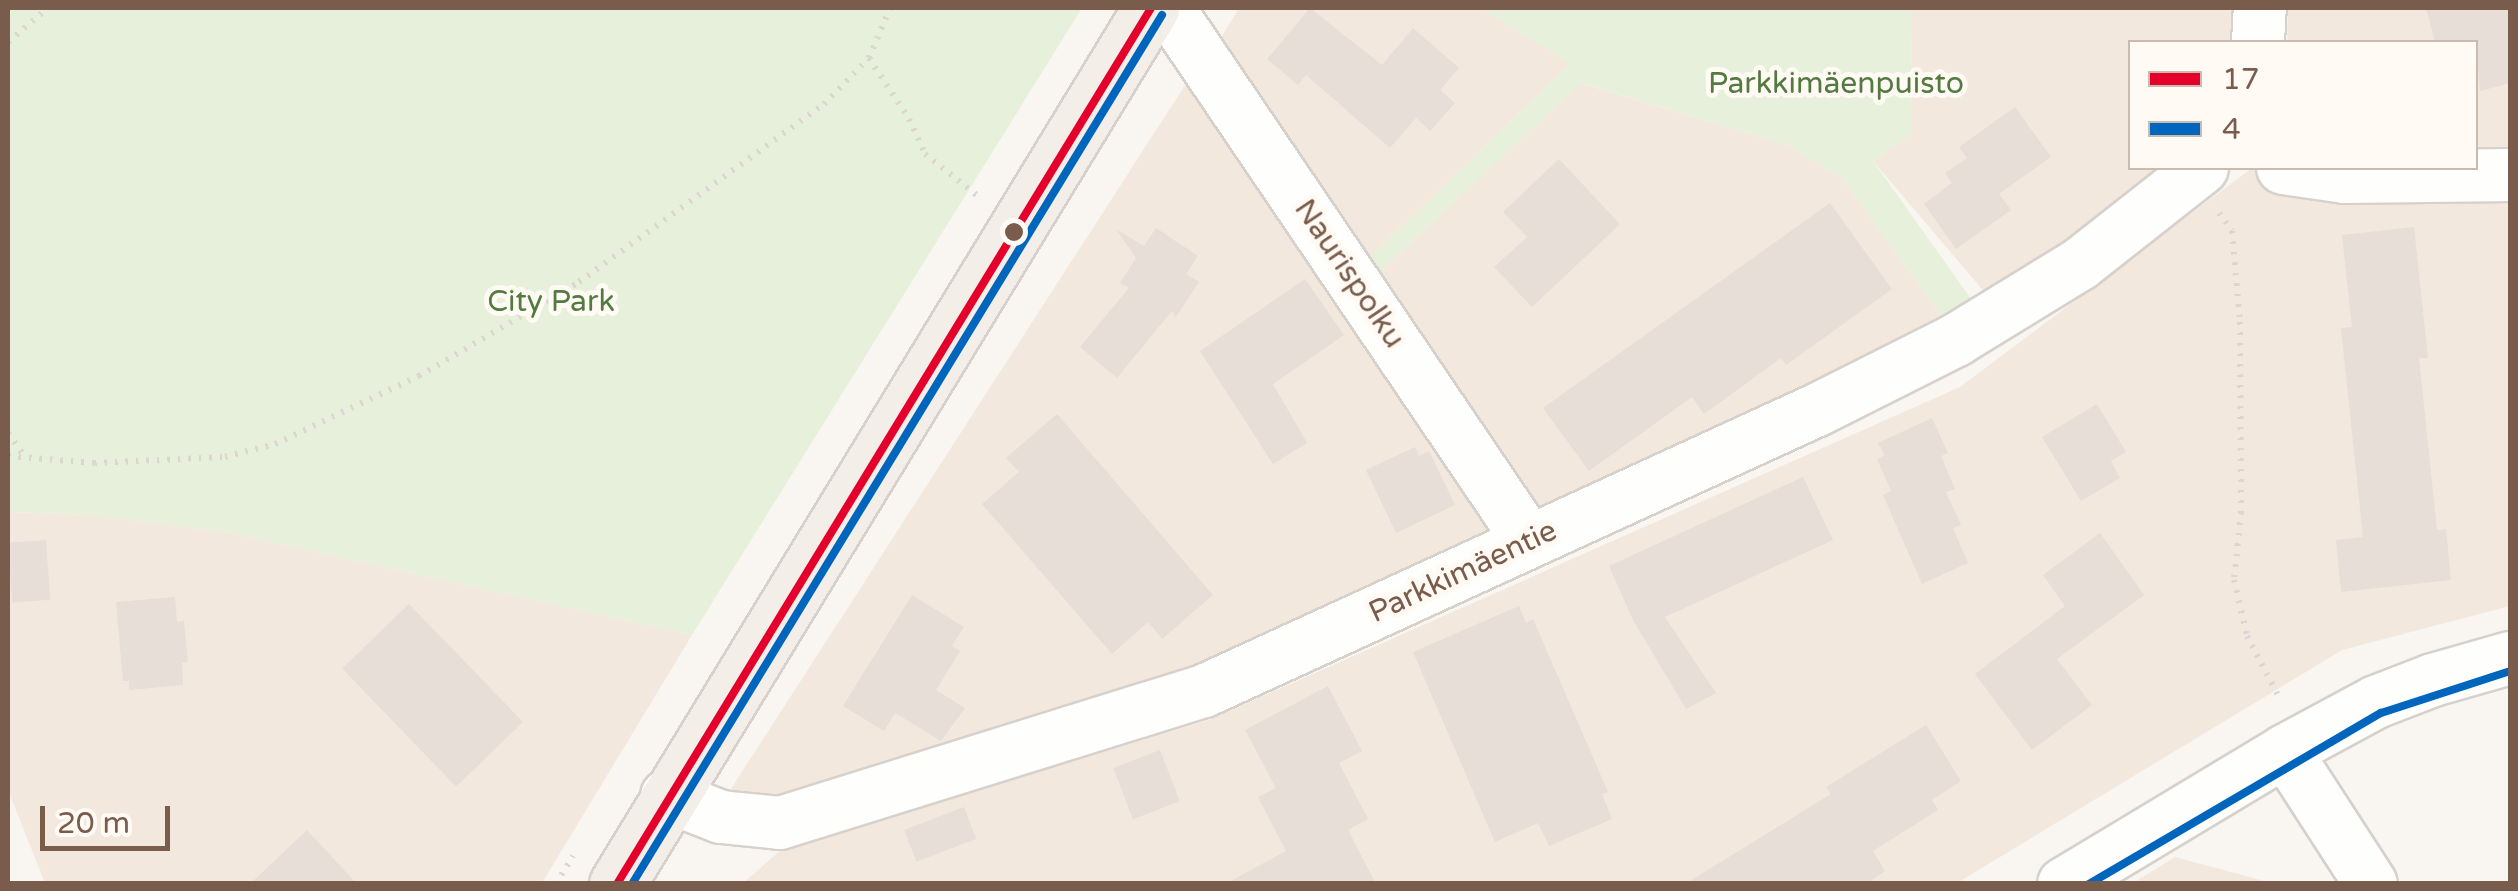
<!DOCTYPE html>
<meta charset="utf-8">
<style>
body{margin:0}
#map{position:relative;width:2518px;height:891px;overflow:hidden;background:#f9f5f0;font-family:"Varela Round",sans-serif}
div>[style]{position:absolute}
.residential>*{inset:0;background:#f2e8de}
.green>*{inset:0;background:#e7f0db}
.building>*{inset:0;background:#e6ded7;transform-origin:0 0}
.path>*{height:6px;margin-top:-3px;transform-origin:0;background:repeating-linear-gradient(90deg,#dcd5d0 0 2.5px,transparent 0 10.5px)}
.roads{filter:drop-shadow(2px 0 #d7d1cb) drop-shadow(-2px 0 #d7d1cb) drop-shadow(0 2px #d7d1cb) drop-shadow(0 -2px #d7d1cb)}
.minor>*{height:52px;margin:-26px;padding:0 26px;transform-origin:26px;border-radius:26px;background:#fefefd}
.major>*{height:55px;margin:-27.5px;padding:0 27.5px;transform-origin:27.5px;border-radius:27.5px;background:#f3eee8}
.bus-1>*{height:8px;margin:-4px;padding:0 4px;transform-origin:4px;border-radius:4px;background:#e4002b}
.bus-2>*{height:8px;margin:-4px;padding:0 4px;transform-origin:4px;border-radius:4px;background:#0065bd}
.dots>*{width:28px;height:28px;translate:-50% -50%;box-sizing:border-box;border:5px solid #fffaf3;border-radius:50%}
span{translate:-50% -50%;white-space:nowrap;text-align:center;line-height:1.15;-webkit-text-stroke:10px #fffaf3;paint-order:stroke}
.park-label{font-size:30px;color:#537a41}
.street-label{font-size:30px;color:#7a5c4d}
.frame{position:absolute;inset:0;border:10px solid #7a5c4d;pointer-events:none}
.legend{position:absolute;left:2128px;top:40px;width:350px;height:130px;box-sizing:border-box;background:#fffaf3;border:2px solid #cabbb1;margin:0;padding:12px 18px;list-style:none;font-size:30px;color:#7a5c4d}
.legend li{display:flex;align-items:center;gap:20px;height:50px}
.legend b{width:50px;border:2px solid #cabbb1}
.scale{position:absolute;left:40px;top:806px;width:130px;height:45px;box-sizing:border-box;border:5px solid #7a5c4d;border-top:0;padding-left:12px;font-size:30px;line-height:35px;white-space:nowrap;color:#7a5c4d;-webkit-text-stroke:8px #fffaf3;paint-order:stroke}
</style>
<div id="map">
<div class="residential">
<i style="clip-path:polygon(1239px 8px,1481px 8px,1571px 63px,1360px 267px,1216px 46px)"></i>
<i style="clip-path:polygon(1912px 8px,2237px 8px,2236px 42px,2130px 42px,2130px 168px,2167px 168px,1987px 295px,1873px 161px,1911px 134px)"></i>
<i style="clip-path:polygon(2288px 8px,2510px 8px,2510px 606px,2342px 650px,1957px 883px,742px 884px,781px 850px,1209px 720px,1960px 387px,2252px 168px,2476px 168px,2476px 42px,2287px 42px)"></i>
<i style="clip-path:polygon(1191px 76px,1497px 530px,1192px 671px,781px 800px,727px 795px)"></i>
<i style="clip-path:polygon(1580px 83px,1788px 145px,1843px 179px,1945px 321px,1533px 515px,1370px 281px)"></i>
<i style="clip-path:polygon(8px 512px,91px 515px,232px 533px,692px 635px,542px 883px,45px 883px,8px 790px)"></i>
<i style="clip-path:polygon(2175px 857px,2272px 883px,2133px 883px)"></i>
</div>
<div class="green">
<i style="clip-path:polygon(8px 8px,1082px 8px,692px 635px,232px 533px,91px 515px,8px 512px)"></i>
<i style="clip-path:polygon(1481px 8px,1912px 8px,1911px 134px,1873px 161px,1974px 303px,1945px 321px,1843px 179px,1788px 145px,1581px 83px,1370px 281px,1360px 267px,1570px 64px)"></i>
</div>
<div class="building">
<i style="clip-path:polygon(1310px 8px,1382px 65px,1413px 28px,1459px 68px,1440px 90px,1455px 103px,1430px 131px,1416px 118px,1390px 148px,1306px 75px,1298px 85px,1267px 59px)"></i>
<i style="clip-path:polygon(2426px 8px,2510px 8px,2510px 83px,2480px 91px,2476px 42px,2435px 42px)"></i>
<i style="clip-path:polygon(2015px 107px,2051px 157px,1999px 194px,2011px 210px,1956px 249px,1924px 204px,1952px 183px,1945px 173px,1967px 158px,1959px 147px)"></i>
<i style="clip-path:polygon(1559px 159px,1620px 224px,1532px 307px,1494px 267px,1527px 237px,1503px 212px)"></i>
<i style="clip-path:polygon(1830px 203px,1892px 289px,1786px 365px,1781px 358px,1704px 414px,1692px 397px,1589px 471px,1543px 408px)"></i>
<i style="clip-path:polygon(2414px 227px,2428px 358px,2419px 358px,2437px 530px,2446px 529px,2451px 580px,2341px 592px,2336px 540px,2363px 537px,2341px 328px,2352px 327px,2342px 235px)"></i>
<i style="clip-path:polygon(1156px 228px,1198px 256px,1186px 274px,1199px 282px,1176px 317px,1172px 311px,1117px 378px,1080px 347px,1129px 288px,1120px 283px,1136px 258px,1116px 229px,1144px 246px)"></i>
<i style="clip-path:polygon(1305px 279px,1344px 335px,1273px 384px,1307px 443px,1273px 464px,1200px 351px)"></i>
<i style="clip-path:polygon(2097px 404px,2126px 452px,2111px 461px,2120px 478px,2081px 501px,2042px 437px)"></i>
<i style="clip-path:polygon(1057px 414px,1213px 595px,1162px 639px,1148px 622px,1112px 654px,982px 504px,1019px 472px,1006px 458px)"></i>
<i style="clip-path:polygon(1932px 418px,1948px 453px,1941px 456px,1955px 489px,1946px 492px,1961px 525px,1953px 528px,1968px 563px,1922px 584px,1883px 495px,1891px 491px,1877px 459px,1885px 455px,1878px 443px)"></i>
<i style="clip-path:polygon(1415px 447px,1419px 456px,1429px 451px,1455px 505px,1396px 533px,1366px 470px)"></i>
<i style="clip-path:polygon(1803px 477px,1833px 540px,1665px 617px,1716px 693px,1686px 709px,1633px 620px,1609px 566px)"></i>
<i style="clip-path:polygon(2100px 533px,2144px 595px,2057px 659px,2092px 705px,2032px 750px,1975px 674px,2065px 606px,2043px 575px)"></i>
<i style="left:46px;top:540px;width:60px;height:38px;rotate:86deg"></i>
<i style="clip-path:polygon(912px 595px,964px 627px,952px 646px,960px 651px,936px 690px,965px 708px,941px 741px,895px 713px,884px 731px,843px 706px)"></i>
<i style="clip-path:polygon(175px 597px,177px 622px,184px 621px,188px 662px,182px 663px,183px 685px,129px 690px,129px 681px,123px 681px,116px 602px)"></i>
<i style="left:409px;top:604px;width:164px;height:93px;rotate:46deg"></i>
<i style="clip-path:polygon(1519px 606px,1526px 623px,1533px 619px,1608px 792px,1602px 794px,1612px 819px,1549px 846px,1538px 823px,1495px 842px,1413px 652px)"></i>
<i style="clip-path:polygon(1328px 686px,1362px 751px,1339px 763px,1368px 819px,1348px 830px,1376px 884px,1225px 884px,1286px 851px,1258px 797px,1276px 788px,1245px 730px)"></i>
<i style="clip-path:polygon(1926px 725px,1961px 781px,1932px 800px,1938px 810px,1873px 851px,1885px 871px,1866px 884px,1685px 884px,1831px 794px,1826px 787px)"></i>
<i style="left:1160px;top:750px;width:55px;height:50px;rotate:69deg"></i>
<i style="left:964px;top:807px;width:34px;height:64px;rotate:69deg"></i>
<i style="clip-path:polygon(307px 830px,357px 884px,250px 884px)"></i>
</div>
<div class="path">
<i style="left:8px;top:42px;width:52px;rotate:-40.4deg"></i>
<i style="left:869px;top:58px;width:73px;rotate:56.7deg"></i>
<i style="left:909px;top:119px;width:38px;rotate:65deg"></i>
<i style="left:925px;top:154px;width:69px;rotate:38.5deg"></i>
<i style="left:2219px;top:213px;width:22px;rotate:54deg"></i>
<i style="left:2232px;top:231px;width:91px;rotate:85deg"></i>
<i style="left:2240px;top:322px;width:190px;rotate:89.7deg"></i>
<i style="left:2241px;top:512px;width:68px;rotate:95.9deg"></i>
<i style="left:2234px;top:580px;width:57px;rotate:76.9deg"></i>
<i style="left:2247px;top:636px;width:73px;rotate:62.4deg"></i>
<i style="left:8px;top:433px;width:28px;rotate:55deg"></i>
<i style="left:8px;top:456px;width:86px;rotate:4.7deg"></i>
<i style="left:94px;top:463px;width:131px;rotate:-2.6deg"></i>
<i style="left:225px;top:457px;width:52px;rotate:-14.6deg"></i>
<i style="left:275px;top:444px;width:159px;rotate:-25.3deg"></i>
<i style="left:419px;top:376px;width:186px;rotate:-30.4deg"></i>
<i style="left:579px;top:282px;width:303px;rotate:-36deg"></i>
<i style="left:824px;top:104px;width:64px;rotate:-45.6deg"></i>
<i style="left:869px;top:58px;width:54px;rotate:-67.2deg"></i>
<i style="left:556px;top:884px;width:33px;rotate:-59deg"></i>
</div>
<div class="roads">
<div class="minor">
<i style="left:1168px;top:8px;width:644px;rotate:55.89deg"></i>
<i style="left:2258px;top:42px;width:34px;rotate:-87deg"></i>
<i style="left:2283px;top:168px;width:63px;rotate:8.3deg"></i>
<i style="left:2345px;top:177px;width:165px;rotate:-0.7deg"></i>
<i style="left:2285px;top:751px;width:158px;rotate:57.1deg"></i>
<i style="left:667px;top:796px;width:58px;rotate:21.3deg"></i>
<i style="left:721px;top:817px;width:59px;rotate:5.8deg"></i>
<i style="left:780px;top:823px;width:444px;rotate:-17.3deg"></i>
<i style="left:1204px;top:691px;width:674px;rotate:-24.63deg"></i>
<i style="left:1817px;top:410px;width:156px;rotate:-26.7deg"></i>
<i style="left:1956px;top:340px;width:145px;rotate:-31.5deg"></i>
<i style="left:2080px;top:264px;width:155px;rotate:-38.2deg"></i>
<i style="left:2064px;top:884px;width:258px;rotate:-31deg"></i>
<i style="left:2285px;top:751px;width:103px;rotate:-28.3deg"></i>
<i style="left:2376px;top:702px;width:61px;rotate:-21.1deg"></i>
<i style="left:2433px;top:680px;width:80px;rotate:-15.9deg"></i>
</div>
<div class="major">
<i style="left:617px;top:884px;width:1026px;rotate:-58.63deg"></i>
</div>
</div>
<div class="bus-1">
<i style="left:617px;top:884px;width:1026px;rotate:-58.63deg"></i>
</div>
<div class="bus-2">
<i style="left:632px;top:884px;width:1018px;rotate:-58.62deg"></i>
<i style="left:2089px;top:884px;width:338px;rotate:-30.4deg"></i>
<i style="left:2381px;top:713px;width:136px;rotate:-18deg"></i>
</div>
<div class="dots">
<i style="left:1014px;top:232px;background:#7a5c4d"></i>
</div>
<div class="park-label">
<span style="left:1836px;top:84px">Parkkimäenpuisto</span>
<span style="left:551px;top:302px">City Park</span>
</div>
<div class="street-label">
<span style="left:1349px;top:274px;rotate:56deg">Naurispolku</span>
<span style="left:1463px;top:572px;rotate:-25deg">Parkkimäentie</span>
</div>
<div class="frame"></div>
<ul class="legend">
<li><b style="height:12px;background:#e4002b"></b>17</li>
<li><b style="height:12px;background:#0065bd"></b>4</li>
</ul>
<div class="scale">20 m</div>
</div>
